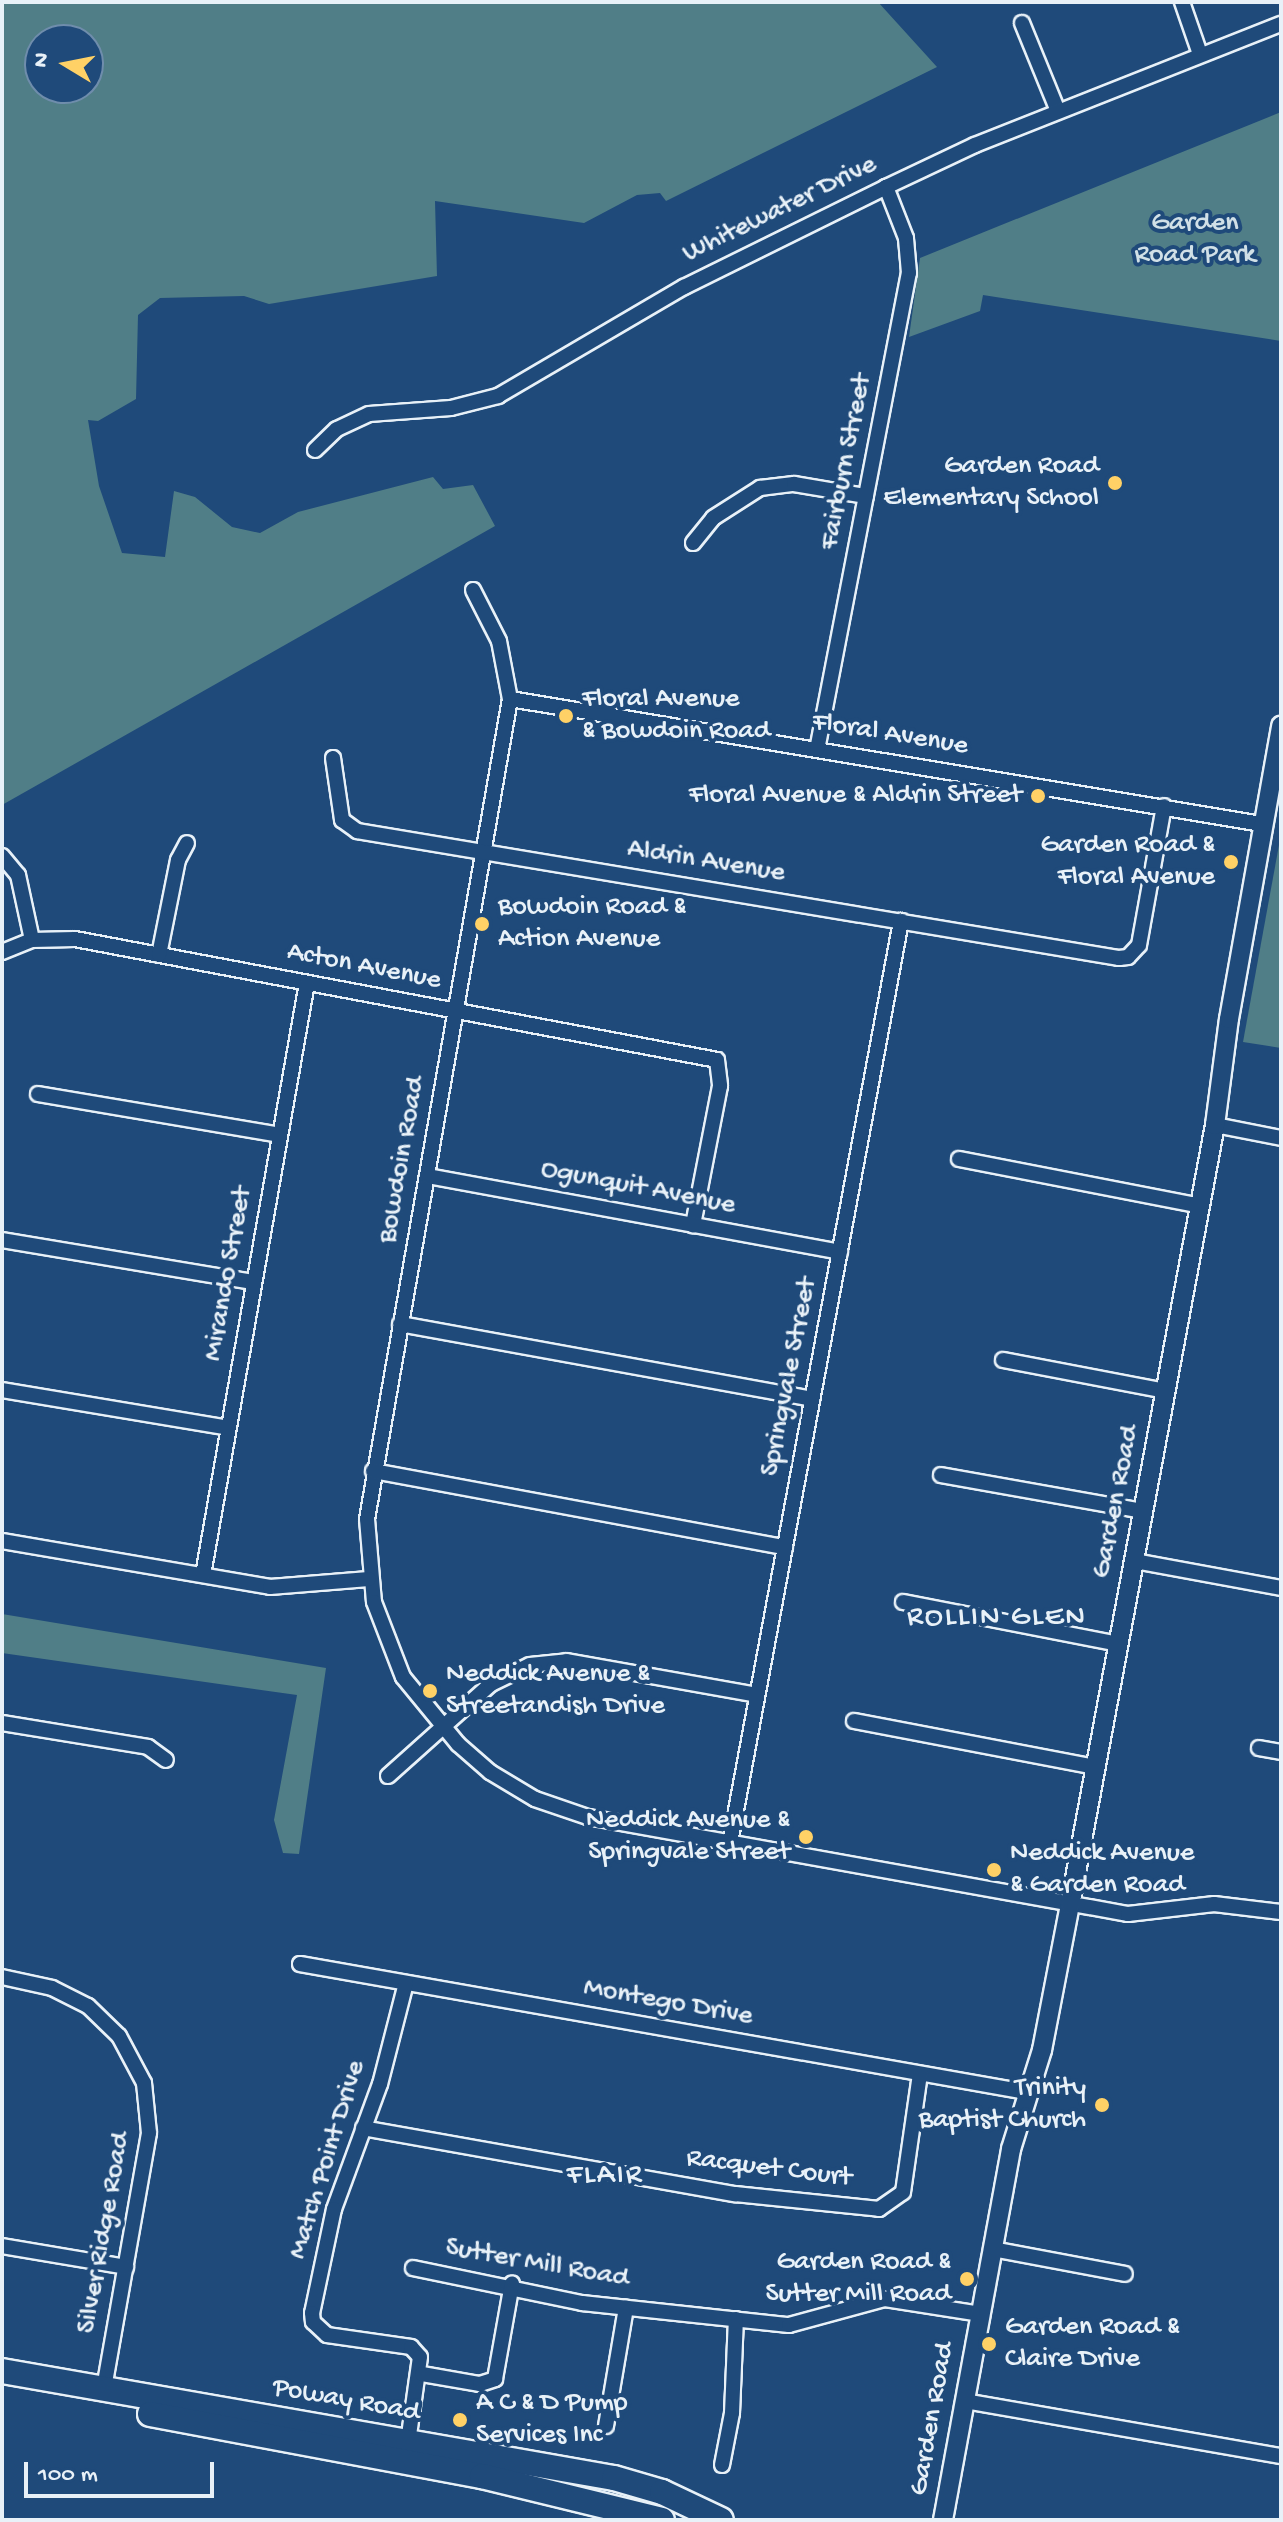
<!DOCTYPE html>
<style>
body{margin:0}
#map{position:relative;width:1283px;height:2522px;overflow:hidden;background:#1f4a7a;font-family:"Gochi Hand",sans-serif}
div>[style]{position:absolute}
.green>*{inset:0;background:#507e87}
.roads{filter:drop-shadow(2px 0 #e8f1f8) drop-shadow(-2px 0 #e8f1f8) drop-shadow(0 2px #e8f1f8) drop-shadow(0 -2px #e8f1f8)}
.minor>*{height:14px;margin:-7px;padding:0 7px;transform-origin:7px;border-radius:7px;background:#1f4a7a}
.tertiary>*{height:18px;margin:-9px;padding:0 9px;transform-origin:9px;border-radius:9px;background:#1f4a7a}
.primary>*{height:24px;margin:-12px;padding:0 12px;transform-origin:12px;border-radius:12px;background:#1f4a7a}
.dots>*{width:22px;height:22px;translate:-50% -50%;box-sizing:border-box;border:4px solid #1f4a7a;border-radius:50%}
span{translate:-50% -50%;white-space:nowrap;text-align:center;line-height:1.15;-webkit-text-stroke:8px #1f4a7a;paint-order:stroke}
.street-label{font-size:28px;color:#e8f1f8}
.park-label{font-size:28px;color:#d1e0e7}
.poi-label{font-size:28px;color:#e8f1f8}
.right{translate:-100% -50%;text-align:right}
.left{translate:0 -50%;text-align:left}
.neighbourhood-label{font-size:30px;color:#e8f1f8;letter-spacing:2px}
.frame{position:absolute;inset:0;border:4px solid #e8f1f8;pointer-events:none}
.north{position:absolute;left:24px;top:24px;width:80px;height:80px;box-sizing:border-box;background:#1f4a7a;border:2px solid #6f8dac;border-radius:50%;rotate:280deg;font-size:22px;font-weight:700;line-height:32px;text-align:center;color:#e8f1f8}
.north::after{content:'';display:block;margin:auto;width:28px;height:36px;background:#ffd166;clip-path:polygon(50% 0,100% 100%,50% 72%,0 100%)}
.scale{position:absolute;left:24px;top:2462px;width:190px;height:36px;box-sizing:border-box;border:4px solid #e8f1f8;border-top:0;padding-left:10px;font-size:24px;line-height:28px;white-space:nowrap;color:#e8f1f8;-webkit-text-stroke:6px #1f4a7a;paint-order:stroke}
</style>
<div id="map">
<div class="green">
<i style="clip-path:polygon(evenodd,2px 2px,878px 2px,937px 67px,666px 201px,660px 193px,637px 195px,584px 223px,435px 201px,437px 276px,269px 304px,244px 296px,160px 298px,138px 315px,136px 399px,98px 421px,88px 420px,99px 486px,122px 553px,165px 557px,174px 491px,195px 497px,232px 527px,260px 533px,298px 512px,433px 477px,443px 489px,473px 485px,495px 526px,2px 805px,2px 2px,40px 40px,88px 40px,88px 88px,40px 88px,40px 40px)"></i>
<i style="clip-path:polygon(1281px 112px,1281px 341px,983px 295px,980px 311px,909px 337px,920px 258px)"></i>
<i style="clip-path:polygon(1281px 834px,1281px 1048px,1243px 1042px)"></i>
<i style="clip-path:polygon(2px 1614px,326px 1668px,299px 1854px,283px 1853px,274px 1820px,297px 1695px,2px 1653px)"></i>
</div>
<div class="roads">
<div class="minor">
<i style="left:1182px;top:2px;width:55px;rotate:70.9deg"></i>
<i style="left:1022px;top:23px;width:95px;rotate:67.8deg"></i>
<i style="left:315px;top:450px;width:30px;rotate:-44deg"></i>
<i style="left:337px;top:429px;width:35px;rotate:-25deg"></i>
<i style="left:369px;top:414px;width:82px;rotate:-4.2deg"></i>
<i style="left:451px;top:408px;width:49px;rotate:-14.3deg"></i>
<i style="left:498px;top:396px;width:216px;rotate:-30.4deg"></i>
<i style="left:684px;top:287px;width:225px;rotate:-26.3deg"></i>
<i style="left:886px;top:187px;width:98px;rotate:-25.3deg"></i>
<i style="left:975px;top:145px;width:329px;rotate:-21.6deg"></i>
<i style="left:693px;top:543px;width:32px;rotate:-51deg"></i>
<i style="left:713px;top:518px;width:56px;rotate:-32.6deg"></i>
<i style="left:760px;top:488px;width:34px;rotate:-7deg"></i>
<i style="left:794px;top:484px;width:73px;rotate:9.5deg"></i>
<i style="left:473px;top:590px;width:57px;rotate:63deg"></i>
<i style="left:499px;top:641px;width:59px;rotate:79.3deg"></i>
<i style="left:510px;top:699px;width:832px;rotate:99.89deg"></i>
<i style="left:367px;top:1519px;width:83px;rotate:85.2deg"></i>
<i style="left:374px;top:1602px;width:80px;rotate:68.9deg"></i>
<i style="left:403px;top:1677px;width:87px;rotate:50.6deg"></i>
<i style="left:458px;top:1744px;width:43px;rotate:41.2deg"></i>
<i style="left:490px;top:1772px;width:52px;rotate:31deg"></i>
<i style="left:535px;top:1799px;width:56px;rotate:18.8deg"></i>
<i style="left:588px;top:1817px;width:549px;rotate:10.18deg"></i>
<i style="left:1128px;top:1914px;width:87px;rotate:-6.6deg"></i>
<i style="left:1214px;top:1904px;width:67px;rotate:6.8deg"></i>
<i style="left:510px;top:699px;width:762px;rotate:9.44deg"></i>
<i style="left:817px;top:750px;width:486px;rotate:-79.1deg"></i>
<i style="left:909px;top:273px;width:35px;rotate:-95deg"></i>
<i style="left:906px;top:238px;width:55px;rotate:-111.4deg"></i>
<i style="left:333px;top:758px;width:63px;rotate:81.7deg"></i>
<i style="left:342px;top:820px;width:19px;rotate:36deg"></i>
<i style="left:357px;top:831px;width:773px;rotate:9.46deg"></i>
<i style="left:1119px;top:958px;width:9px;rotate:-6deg"></i>
<i style="left:1128px;top:957px;width:16px;rotate:-47deg"></i>
<i style="left:1139px;top:945px;width:141px;rotate:-79.8deg"></i>
<i style="left:2px;top:856px;width:25px;rotate:50deg"></i>
<i style="left:18px;top:875px;width:66px;rotate:77.8deg"></i>
<i style="left:2px;top:952px;width:32px;rotate:-22deg"></i>
<i style="left:32px;top:940px;width:43px;rotate:-1.3deg"></i>
<i style="left:75px;top:939px;width:653px;rotate:10.67deg"></i>
<i style="left:717px;top:1060px;width:26px;rotate:83deg"></i>
<i style="left:720px;top:1086px;width:142px;rotate:101deg"></i>
<i style="left:159px;top:955px;width:97px;rotate:-78.7deg"></i>
<i style="left:178px;top:860px;width:19px;rotate:-62deg"></i>
<i style="left:38px;top:1094px;width:245px;rotate:9.6deg"></i>
<i style="left:1215px;top:1125px;width:67px;rotate:11.1deg"></i>
<i style="left:959px;top:1159px;width:247px;rotate:11deg"></i>
<i style="left:427px;top:1176px;width:420px;rotate:10.4deg"></i>
<i style="left:2px;top:1240px;width:255px;rotate:9.5deg"></i>
<i style="left:400px;top:1324px;width:419px;rotate:10.3deg"></i>
<i style="left:1003px;top:1360px;width:166px;rotate:10.8deg"></i>
<i style="left:2px;top:1390px;width:229px;rotate:9.5deg"></i>
<i style="left:373px;top:1471px;width:419px;rotate:10.5deg"></i>
<i style="left:941px;top:1475px;width:206px;rotate:10.1deg"></i>
<i style="left:2px;top:1541px;width:272px;rotate:9.7deg"></i>
<i style="left:270px;top:1587px;width:99px;rotate:-4.6deg"></i>
<i style="left:1134px;top:1561px;width:149px;rotate:10.4deg"></i>
<i style="left:203px;top:1575px;width:601px;rotate:-80.04deg"></i>
<i style="left:903px;top:1602px;width:220px;rotate:11deg"></i>
<i style="left:854px;top:1721px;width:246px;rotate:10.8deg"></i>
<i style="left:2px;top:1723px;width:148px;rotate:9.3deg"></i>
<i style="left:148px;top:1747px;width:22px;rotate:36deg"></i>
<i style="left:1259px;top:1748px;width:22px;rotate:10deg"></i>
<i style="left:388px;top:1776px;width:138px;rotate:-41.8deg"></i>
<i style="left:491px;top:1684px;width:43px;rotate:-26deg"></i>
<i style="left:530px;top:1665px;width:37px;rotate:-6deg"></i>
<i style="left:567px;top:1661px;width:193px;rotate:10.1deg"></i>
<i style="left:730px;top:1843px;width:938px;rotate:-79.49deg"></i>
<i style="left:300px;top:1964px;width:738px;rotate:9.99deg"></i>
<i style="left:2px;top:1977px;width:51px;rotate:12.4deg"></i>
<i style="left:52px;top:1988px;width:40px;rotate:26.6deg"></i>
<i style="left:88px;top:2006px;width:43px;rotate:44.1deg"></i>
<i style="left:119px;top:2036px;width:53px;rotate:62deg"></i>
<i style="left:144px;top:2083px;width:50px;rotate:84.3deg"></i>
<i style="left:149px;top:2133px;width:260px;rotate:100deg"></i>
<i style="left:406px;top:1983px;width:104px;rotate:104.4deg"></i>
<i style="left:380px;top:2084px;width:133px;rotate:110.2deg"></i>
<i style="left:334px;top:2209px;width:106px;rotate:101.9deg"></i>
<i style="left:312px;top:2313px;width:9px;rotate:84deg"></i>
<i style="left:313px;top:2322px;width:19px;rotate:43deg"></i>
<i style="left:327px;top:2335px;width:85px;rotate:8.1deg"></i>
<i style="left:411px;top:2347px;width:13px;rotate:48deg"></i>
<i style="left:420px;top:2357px;width:93px;rotate:98deg"></i>
<i style="left:363px;top:2128px;width:378px;rotate:10.1deg"></i>
<i style="left:735px;top:2194px;width:145px;rotate:5.9deg"></i>
<i style="left:879px;top:2209px;width:29px;rotate:-35deg"></i>
<i style="left:903px;top:2192px;width:119px;rotate:-81.8deg"></i>
<i style="left:2px;top:2246px;width:126px;rotate:9.6deg"></i>
<i style="left:992px;top:2249px;width:135px;rotate:10.6deg"></i>
<i style="left:413px;top:2268px;width:173px;rotate:11.7deg"></i>
<i style="left:582px;top:2303px;width:208px;rotate:6.1deg"></i>
<i style="left:789px;top:2325px;width:99px;rotate:-15.2deg"></i>
<i style="left:885px;top:2299px;width:97px;rotate:8.9deg"></i>
<i style="left:422px;top:2374px;width:59px;rotate:9.8deg"></i>
<i style="left:480px;top:2384px;width:16px;rotate:-18deg"></i>
<i style="left:495px;top:2379px;width:97px;rotate:-79.9deg"></i>
<i style="left:965px;top:2401px;width:321px;rotate:9.9deg"></i>
<i style="left:606px;top:2426px;width:120px;rotate:-80.4deg"></i>
<i style="left:722px;top:2465px;width:53px;rotate:-79.1deg"></i>
<i style="left:732px;top:2413px;width:94px;rotate:-87.6deg"></i>
</div>
<div class="tertiary">
<i style="left:943px;top:2520px;width:377px;rotate:-79.6deg"></i>
<i style="left:1011px;top:2149px;width:104px;rotate:-72.6deg"></i>
<i style="left:1042px;top:2050px;width:148px;rotate:-79.1deg"></i>
<i style="left:1070px;top:1905px;width:793px;rotate:-79.47deg"></i>
<i style="left:1215px;top:1125px;width:107px;rotate:-82.5deg"></i>
<i style="left:1229px;top:1019px;width:298px;rotate:-79.9deg"></i>
</div>
<div class="primary">
<i style="left:2px;top:2371px;width:621px;rotate:9.92deg"></i>
<i style="left:614px;top:2478px;width:50px;rotate:16.3deg"></i>
<i style="left:662px;top:2492px;width:65px;rotate:25.4deg"></i>
<i style="left:150px;top:2414px;width:338px;rotate:10.6deg"></i>
<i style="left:482px;top:2476px;width:185px;rotate:13.7deg"></i>
</div>
</div>
<div class="dots">
<i style="left:1115px;top:483px;background:#ffd166"></i>
<i style="left:566px;top:716px;background:#ffd166"></i>
<i style="left:1038px;top:796px;background:#ffd166"></i>
<i style="left:1231px;top:862px;background:#ffd166"></i>
<i style="left:482px;top:924px;background:#ffd166"></i>
<i style="left:430px;top:1691px;background:#ffd166"></i>
<i style="left:806px;top:1837px;background:#ffd166"></i>
<i style="left:994px;top:1870px;background:#ffd166"></i>
<i style="left:1102px;top:2105px;background:#ffd166"></i>
<i style="left:967px;top:2279px;background:#ffd166"></i>
<i style="left:989px;top:2344px;background:#ffd166"></i>
<i style="left:460px;top:2420px;background:#ffd166"></i>
</div>
<div class="street-label">
<span style="left:780px;top:210px;rotate:-26deg">Whitewater Drive</span>
<span style="left:847px;top:462px;rotate:-79deg">Fairburn Street</span>
<span style="left:890px;top:735px;rotate:9deg">Floral Avenue</span>
<span style="left:706px;top:862px;rotate:9deg">Aldrin Avenue</span>
<span style="left:364px;top:967px;rotate:11deg">Acton Avenue</span>
<span style="left:403px;top:1160px;rotate:-80deg">Bowdoin Road</span>
<span style="left:638px;top:1188px;rotate:11deg">Ogunquit Avenue</span>
<span style="left:229px;top:1274px;rotate:-80deg">Mirando Street</span>
<span style="left:790px;top:1377px;rotate:-79deg">Springvale Street</span>
<span style="left:1117px;top:1502px;rotate:-79deg">Garden Road</span>
<span style="left:668px;top:2003px;rotate:10deg">Montego Drive</span>
<span style="left:328px;top:2160px;rotate:-73deg">Match Point Drive</span>
<span style="left:769px;top:2169px;rotate:7deg">Racquet Court</span>
<span style="left:105px;top:2233px;rotate:-80deg">Silver Ridge Road</span>
<span style="left:537px;top:2264px;rotate:10deg">Sutter Mill Road</span>
<span style="left:346px;top:2401px;rotate:10deg">Poway Road</span>
<span style="left:933px;top:2419px;rotate:-80deg">Garden Road</span>
</div>
<div class="park-label">
<span style="left:1195px;top:240px">Garden<br>Road Park</span>
</div>
<div class="poi-label">
<span class="right" style="left:1099px;top:483px">Garden Road<br>Elementary School</span>
<span class="left" style="left:582px;top:716px">Floral Avenue<br>&amp; Bowdoin Road</span>
<span class="right" style="left:1022px;top:796px">Floral Avenue &amp; Aldrin Street</span>
<span class="right" style="left:1215px;top:862px">Garden Road &amp;<br>Floral Avenue</span>
<span class="left" style="left:498px;top:924px">Bowdoin Road &amp;<br>Action Avenue</span>
<span class="left" style="left:446px;top:1691px">Neddick Avenue &amp;<br>Streetandish Drive</span>
<span class="right" style="left:790px;top:1837px">Neddick Avenue &amp;<br>Springvale Street</span>
<span class="left" style="left:1010px;top:1870px">Neddick Avenue<br>&amp; Garden Road</span>
<span class="right" style="left:1086px;top:2105px">Trinity<br>Baptist Church</span>
<span class="right" style="left:951px;top:2279px">Garden Road &amp;<br>Sutter Mill Road</span>
<span class="left" style="left:1005px;top:2344px">Garden Road &amp;<br>Claire Drive</span>
<span class="left" style="left:476px;top:2420px">A C &amp; D Pump<br>Services Inc</span>
</div>
<div class="neighbourhood-label">
<span style="left:997px;top:1619px">ROLLIN GLEN</span>
<span style="left:605px;top:2177px">FLAIR</span>
</div>
<div class="frame"></div>
<div class="north">N</div>
<div class="scale">100 m</div>
</div>
